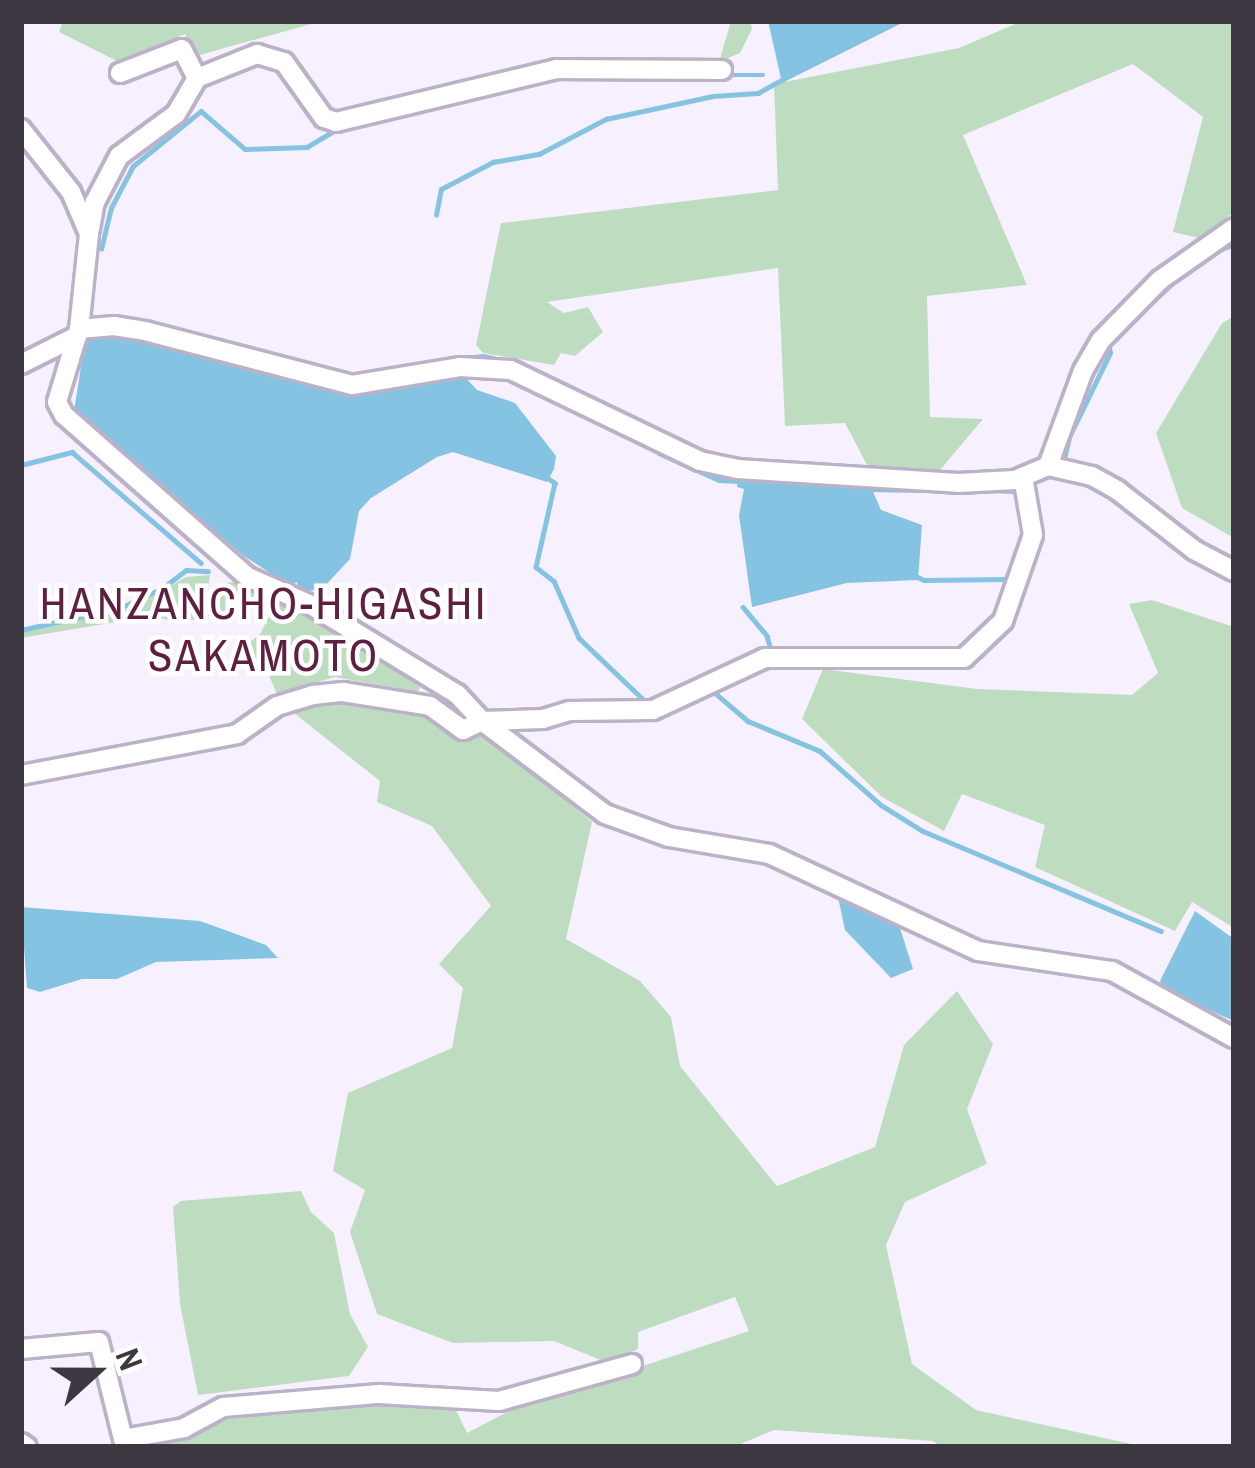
<!DOCTYPE html>
<style>
body{margin:0}
#map{position:relative;width:1255px;height:1468px;overflow:hidden;background:#f7f1ff;font-family:"Archivo Narrow",sans-serif}
div>[style]{position:absolute}
.green>*{inset:0;background:#beddc0}
.water>*{inset:0;background:#85c3e3}
.stream>*{height:4.5px;margin:-2.25px;padding:0 2.25px;transform-origin:2.25px;border-radius:2.25px;background:#85c3e3}
.roads{filter:drop-shadow(3px 0 #bcb2c8) drop-shadow(-3px 0 #bcb2c8) drop-shadow(0 3px #bcb2c8) drop-shadow(0 -3px #bcb2c8)}
.street>*{height:18px;margin:-9px;padding:0 9px;transform-origin:9px;border-radius:9px;background:#fff}
span{translate:-50% -50%;white-space:nowrap;text-align:center;line-height:1.15;-webkit-text-stroke:9px #fff;paint-order:stroke}
.quarter-label{font-size:45px;color:#5e1f41;letter-spacing:3px}
.frame{position:absolute;inset:0;border:24px solid #3c3740;pointer-events:none}
.north{position:absolute;left:36px;top:1312px;width:120px;height:120px;-webkit-text-stroke:9px #fff;paint-order:stroke;rotate:69deg;font-size:33px;font-weight:700;line-height:48px;text-align:center;color:#3c3740}
.north::after{content:'';display:block;margin:auto;width:42px;height:54px;background:#3c3740;clip-path:polygon(50% 0,100% 100%,50% 72%,0 100%)}
</style>
<div id="map">
<div class="green">
<i style="clip-path:polygon(63px 21px,322px 21px,196px 56px,185px 34px,117px 61px,59px 32px)"></i>
<i style="clip-path:polygon(731px 21px,750px 21px,752px 29px,740px 53px,719px 62px)"></i>
<i style="clip-path:polygon(1022px 21px,1234px 21px,1234px 212px,1199px 238px,1173px 232px,1203px 117px,1133px 64px,963px 135px,1027px 285px,927px 296px,930px 417px,983px 419px,929px 483px,877px 484px,845px 423px,785px 426px,778px 268px,547px 302px,564px 313px,588px 307px,603px 332px,575px 356px,561px 353px,554px 365px,483px 353px,476px 345px,501px 223px,778px 190px,774px 84px,959px 48px)"></i>
<i style="clip-path:polygon(1234px 316px,1234px 538px,1182px 508px,1156px 433px,1222px 323px)"></i>
<i style="clip-path:polygon(210px 575px,209px 583px,174px 608px,217px 599px,228px 583px,238px 580px,320px 618px,422px 683px,418px 692px,335px 677px,277px 694px,265px 666px,243px 666px,240px 650px,260px 634px,272px 611px,267px 601px,180px 623px,152px 616px,21px 638px,21px 632px,135px 606px,186px 577px)"></i>
<i style="clip-path:polygon(1152px 600px,1234px 627px,1234px 928px,1192px 902px,1175px 931px,1035px 867px,1045px 825px,962px 794px,944px 831px,882px 797px,802px 719px,823px 669px,977px 689px,1132px 695px,1158px 673px,1129px 604px)"></i>
<i style="clip-path:polygon(345px 702px,429px 715px,462px 739px,481px 730px,592px 822px,566px 939px,640px 981px,671px 1017px,680px 1066px,777px 1186px,875px 1147px,904px 1045px,957px 991px,993px 1044px,967px 1109px,987px 1164px,905px 1202px,886px 1245px,912px 1364px,976px 1410px,1145px 1447px,941px 1447px,933px 1441px,774px 1430px,733px 1447px,124px 1447px,227px 1413px,362px 1400px,455px 1408px,467px 1433px,515px 1408px,749px 1331px,735px 1297px,638px 1332px,638px 1349px,608px 1363px,554px 1341px,453px 1343px,377px 1314px,350px 1232px,365px 1190px,333px 1171px,348px 1093px,452px 1048px,463px 988px,439px 964px,491px 906px,432px 826px,377px 802px,380px 781px,290px 710px)"></i>
<i style="clip-path:polygon(301px 1191px,311px 1212px,334px 1233px,350px 1314px,368px 1347px,349px 1376px,198px 1395px,180px 1304px,173px 1207px,181px 1201px)"></i>
</div>
<div class="water">
<i style="clip-path:polygon(768px 21px,906px 21px,782px 83px)"></i>
<i style="clip-path:polygon(101px 335px,136px 336px,347px 392px,462px 374px,477px 390px,515px 403px,556px 456px,554px 469px,547px 482px,453px 452px,437px 457px,371px 498px,359px 511px,350px 559px,322px 589px,299px 592px,297px 582px,290px 586px,244px 556px,74px 411px,85px 341px)"></i>
<i style="clip-path:polygon(738px 477px,870px 485px,881px 510px,922px 525px,918px 580px,847px 583px,752px 607px,739px 515px,744px 489px,737px 487px)"></i>
<i style="clip-path:polygon(838px 897px,899px 925px,913px 969px,891px 978px,845px 930px)"></i>
<i style="clip-path:polygon(21px 907px,200px 921px,266px 945px,278px 958px,156px 962px,117px 979px,82px 979px,40px 992px,27px 988px)"></i>
<i style="clip-path:polygon(1195px 911px,1234px 939px,1234px 1021px,1164px 990px,1160px 981px)"></i>
</div>
<div class="stream">
<i style="left:727px;top:75px;width:36px"></i>
<i style="left:436px;top:215px;width:26px;rotate:-79deg"></i>
<i style="left:441px;top:189px;width:59px;rotate:-27.4deg"></i>
<i style="left:493px;top:162px;width:47px;rotate:-9.9deg"></i>
<i style="left:539px;top:154px;width:76px;rotate:-27.6deg"></i>
<i style="left:606px;top:119px;width:109px;rotate:-12.1deg"></i>
<i style="left:713px;top:96px;width:45px;rotate:-3.8deg"></i>
<i style="left:758px;top:93px;width:29px;rotate:-29deg"></i>
<i style="left:101px;top:249px;width:42px;rotate:-76.3deg"></i>
<i style="left:111px;top:208px;width:47px;rotate:-62.4deg"></i>
<i style="left:133px;top:166px;width:87px;rotate:-39deg"></i>
<i style="left:201px;top:111px;width:58px;rotate:40.8deg"></i>
<i style="left:245px;top:149px;width:62px;rotate:-1.8deg"></i>
<i style="left:307px;top:147px;width:31px;rotate:-31deg"></i>
<i style="left:334px;top:131px;width:118px;rotate:-13.2deg"></i>
<i style="left:1211px;top:253px;width:25px;rotate:-21deg"></i>
<i style="left:1134px;top:319px;width:60px;rotate:-43deg"></i>
<i style="left:458px;top:359px;width:25px;rotate:-7deg"></i>
<i style="left:483px;top:356px;width:30px;rotate:12deg"></i>
<i style="left:528px;top:369px;width:83px;rotate:24.1deg"></i>
<i style="left:659px;top:453px;width:66px;rotate:24.2deg"></i>
<i style="left:719px;top:480px;width:19px;rotate:3deg"></i>
<i style="left:1064px;top:459px;width:23px;rotate:-77deg"></i>
<i style="left:1069px;top:437px;width:93px;rotate:-64deg"></i>
<i style="left:1110px;top:353px;width:10px;rotate:-101deg"></i>
<i style="left:21px;top:465px;width:53px;rotate:-14.3deg"></i>
<i style="left:72px;top:452px;width:170px;rotate:40.7deg"></i>
<i style="left:548px;top:478px;width:9px;rotate:36deg"></i>
<i style="left:555px;top:483px;width:86px;rotate:102.7deg"></i>
<i style="left:536px;top:567px;width:23px;rotate:38deg"></i>
<i style="left:554px;top:581px;width:62px;rotate:66.3deg"></i>
<i style="left:579px;top:638px;width:93px;rotate:43.7deg"></i>
<i style="left:869px;top:489px;width:108px;rotate:1.1deg"></i>
<i style="left:988px;top:490px;width:25px;rotate:2deg"></i>
<i style="left:914px;top:575px;width:11px;rotate:27deg"></i>
<i style="left:924px;top:580px;width:84px;rotate:-0.7deg"></i>
<i style="left:743px;top:607px;width:38px;rotate:50deg"></i>
<i style="left:767px;top:636px;width:15px;rotate:74deg"></i>
<i style="left:21px;top:630px;width:101px;rotate:-12.5deg"></i>
<i style="left:120px;top:608px;width:45px;rotate:-24.9deg"></i>
<i style="left:161px;top:589px;width:31px;rotate:-37deg"></i>
<i style="left:186px;top:570px;width:22px;rotate:3deg"></i>
<i style="left:699px;top:679px;width:66px;rotate:-24.2deg"></i>
<i style="left:714px;top:692px;width:45px;rotate:40.5deg"></i>
<i style="left:748px;top:721px;width:78px;rotate:22.6deg"></i>
<i style="left:820px;top:751px;width:81px;rotate:41.5deg"></i>
<i style="left:881px;top:805px;width:49px;rotate:31.8deg"></i>
<i style="left:923px;top:831px;width:258px;rotate:22.8deg"></i>
</div>
<div class="roads">
<div class="street">
<i style="left:120px;top:73px;width:66px;rotate:-21.2deg"></i>
<i style="left:182px;top:49px;width:33px;rotate:63deg"></i>
<i style="left:21px;top:129px;width:80px;rotate:51.6deg"></i>
<i style="left:71px;top:192px;width:46px;rotate:66.8deg"></i>
<i style="left:89px;top:234px;width:96px;rotate:96deg"></i>
<i style="left:79px;top:329px;width:76px;rotate:106.8deg"></i>
<i style="left:57px;top:402px;width:15px;rotate:62deg"></i>
<i style="left:64px;top:415px;width:245px;rotate:41.4deg"></i>
<i style="left:248px;top:577px;width:69px;rotate:24deg"></i>
<i style="left:311px;top:605px;width:171px;rotate:31.4deg"></i>
<i style="left:457px;top:694px;width:37px;rotate:47deg"></i>
<i style="left:482px;top:721px;width:154px;rotate:37.1deg"></i>
<i style="left:605px;top:814px;width:68px;rotate:19.8deg"></i>
<i style="left:669px;top:837px;width:101px;rotate:9.6deg"></i>
<i style="left:769px;top:854px;width:230px;rotate:24.9deg"></i>
<i style="left:978px;top:951px;width:135px;rotate:8.5deg"></i>
<i style="left:1112px;top:971px;width:139px;rotate:28.8deg"></i>
<i style="left:90px;top:229px;width:27px;rotate:-80deg"></i>
<i style="left:95px;top:202px;width:52px;rotate:-62.4deg"></i>
<i style="left:119px;top:156px;width:71px;rotate:-36.4deg"></i>
<i style="left:176px;top:114px;width:42px;rotate:-59.7deg"></i>
<i style="left:197px;top:78px;width:65px;rotate:-21.8deg"></i>
<i style="left:257px;top:54px;width:28px;rotate:17deg"></i>
<i style="left:284px;top:62px;width:69px;rotate:54.5deg"></i>
<i style="left:324px;top:118px;width:13px;rotate:18deg"></i>
<i style="left:336px;top:122px;width:226px;rotate:-13.5deg"></i>
<i style="left:556px;top:69px;width:166px;rotate:0.3deg"></i>
<i style="left:79px;top:329px;width:35px;rotate:-5deg"></i>
<i style="left:114px;top:326px;width:31px;rotate:9deg"></i>
<i style="left:145px;top:331px;width:214px;rotate:14.6deg"></i>
<i style="left:352px;top:385px;width:109px;rotate:-9.5deg"></i>
<i style="left:460px;top:367px;width:51px;rotate:3.4deg"></i>
<i style="left:511px;top:370px;width:210px;rotate:25.7deg"></i>
<i style="left:700px;top:461px;width:38px;rotate:12deg"></i>
<i style="left:737px;top:469px;width:221px;rotate:3.6deg"></i>
<i style="left:958px;top:483px;width:57px;rotate:-3deg"></i>
<i style="left:1015px;top:480px;width:36px;rotate:-23deg"></i>
<i style="left:1048px;top:466px;width:45px;rotate:12.8deg"></i>
<i style="left:1092px;top:476px;width:29px;rotate:29deg"></i>
<i style="left:1117px;top:490px;width:98px;rotate:37.9deg"></i>
<i style="left:1194px;top:550px;width:45px;rotate:27.7deg"></i>
<i style="left:21px;top:364px;width:63px;rotate:-26.6deg"></i>
<i style="left:1048px;top:466px;width:101px;rotate:-69.8deg"></i>
<i style="left:1083px;top:371px;width:36px;rotate:-60deg"></i>
<i style="left:1101px;top:340px;width:84px;rotate:-45.5deg"></i>
<i style="left:1160px;top:280px;width:90px;rotate:-35.1deg"></i>
<i style="left:21px;top:775px;width:220px;rotate:-10.7deg"></i>
<i style="left:237px;top:734px;width:49px;rotate:-35deg"></i>
<i style="left:277px;top:706px;width:38px;rotate:-17deg"></i>
<i style="left:313px;top:695px;width:30px;rotate:-6deg"></i>
<i style="left:343px;top:692px;width:88px;rotate:9.1deg"></i>
<i style="left:430px;top:706px;width:41px;rotate:36deg"></i>
<i style="left:463px;top:730px;width:21px;rotate:-25deg"></i>
<i style="left:482px;top:721px;width:61px;rotate:-1.9deg"></i>
<i style="left:543px;top:719px;width:28px;rotate:-17deg"></i>
<i style="left:570px;top:711px;width:83px;rotate:-0.7deg"></i>
<i style="left:653px;top:710px;width:123px;rotate:-24.9deg"></i>
<i style="left:765px;top:658px;width:199px"></i>
<i style="left:964px;top:658px;width:54px;rotate:-43.5deg"></i>
<i style="left:1003px;top:621px;width:91px;rotate:-70.8deg"></i>
<i style="left:1033px;top:535px;width:59px;rotate:-99.8deg"></i>
<i style="left:21px;top:1349px;width:78px;rotate:-5.1deg"></i>
<i style="left:99px;top:1342px;width:100px;rotate:76.1deg"></i>
<i style="left:123px;top:1439px;width:62px;rotate:-10.2deg"></i>
<i style="left:184px;top:1428px;width:44px;rotate:-28.3deg"></i>
<i style="left:223px;top:1407px;width:157px;rotate:-4.8deg"></i>
<i style="left:379px;top:1394px;width:120px;rotate:3.3deg"></i>
<i style="left:499px;top:1401px;width:138px;rotate:-15.5deg"></i>
<i style="left:21px;top:1443px;width:7px;rotate:34deg"></i>
</div>
</div>
<div class="quarter-label">
<span style="left:264px;top:629px">HANZANCHO-HIGASHI<br>SAKAMOTO</span>
</div>
<div class="frame"></div>
<div class="north">N</div>
</div>
